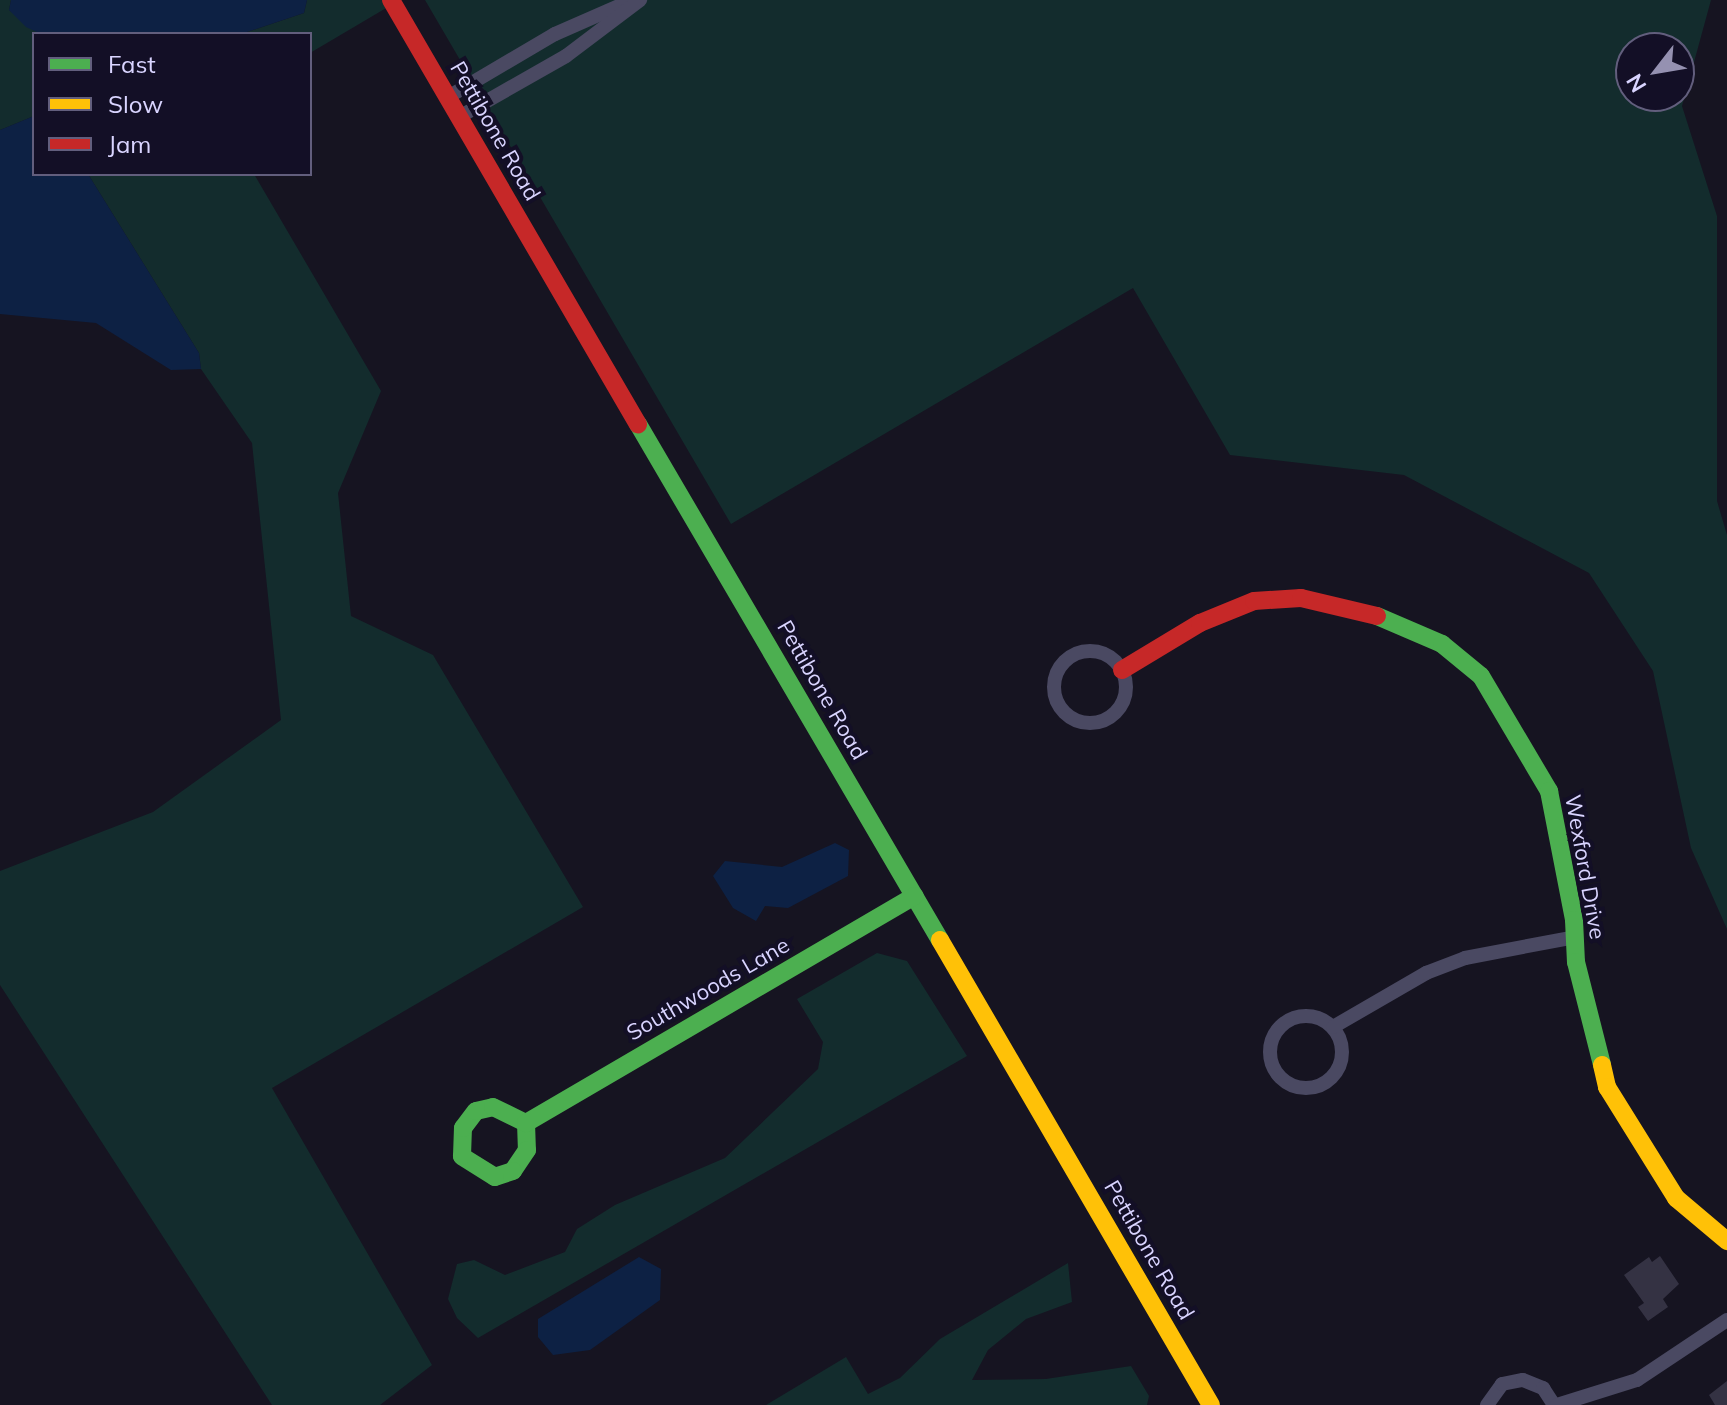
<!DOCTYPE html>
<style>
body{margin:0}
#map{position:relative;width:1727px;height:1405px;overflow:hidden;background:#161421;font-family:Mulish,sans-serif}
div>[style]{position:absolute}
.green>*{inset:0;background:#132c2d}
.water>*{inset:0;background:#0d2144}
.building>*{inset:0;background:#343243}
.street>*{height:14px;margin:-7px;padding:0 7px;transform-origin:7px;border-radius:7px;background:#4a4962}
.street>.ring{margin:-7px;padding:0;box-sizing:content-box;background:none;border:14px solid #4a4962;border-radius:50%}
.fast>*{height:18px;margin:-9px;padding:0 9px;transform-origin:9px;border-radius:9px;background:#4caf50}
.slow>*{height:18px;margin:-9px;padding:0 9px;transform-origin:9px;border-radius:9px;background:#ffc107}
.jam>*{height:18px;margin:-9px;padding:0 9px;transform-origin:9px;border-radius:9px;background:#c62828}
span{translate:-50% -50%;white-space:nowrap;text-align:center;line-height:1.15;-webkit-text-stroke:8px #130f26;paint-order:stroke}
.street-label{font-size:22px;color:#d9d4ff}
.legend{position:absolute;left:32px;top:32px;width:280px;height:144px;box-sizing:border-box;background:#130f26;border:2px solid #625e7d;margin:0;padding:10px 14px;list-style:none;font-size:24px;color:#d9d4ff}
.legend li{display:flex;align-items:center;gap:16px;height:40px}
.legend b{width:40px;border:2px solid #625e7d}
.north{position:absolute;left:1615px;top:32px;width:80px;height:80px;box-sizing:border-box;background:#130f26;border:2px solid #625e7d;border-radius:50%;rotate:239deg;font-size:22px;font-weight:700;line-height:32px;text-align:center;color:#d9d4ff}
.north::after{content:'';display:block;margin:auto;width:28px;height:36px;background:#9591b1;clip-path:polygon(50% 0,100% 100%,50% 72%,0 100%)}
</style>
<div id="map">
<div class="green">
<i style="clip-path:polygon(0 0,11px 0,9px 10px,41px 34px,34px 34px,34px 116px,0 130px)"></i>
<i style="clip-path:polygon(307px 0,391px 0,393px 4px,310px 53px,310px 34px,241px 34px,304px 13px)"></i>
<i style="clip-path:polygon(evenodd,425px 0,1711px 0,1682px 106px,1717px 216px,1717px 501px,1727px 535px,1727px 929px,1691px 848px,1653px 671px,1589px 573px,1404px 475px,1230px 455px,1133px 288px,731px 524px,425px 0,1631px 48px,1679px 48px,1679px 96px,1631px 96px,1631px 48px)"></i>
<i style="clip-path:polygon(88px 174px,254px 174px,381px 391px,338px 493px,351px 616px,433px 655px,583px 907px,272px 1088px,432px 1365px,380px 1405px,272px 1405px,0 985px,0 871px,153px 812px,281px 720px,252px 443px,201px 369px,199px 353px)"></i>
<i style="clip-path:polygon(877px 953px,907px 961px,967px 1056px,478px 1338px,457px 1318px,448px 1299px,457px 1264px,474px 1260px,505px 1275px,565px 1252px,577px 1229px,615px 1205px,725px 1158px,818px 1069px,823px 1042px,797px 999px)"></i>
<i style="clip-path:polygon(1068px 1263px,1072px 1302px,1026px 1319px,988px 1350px,972px 1380px,1046px 1379px,1131px 1366px,1149px 1396px,1147px 1405px,766px 1405px,846px 1357px,868px 1394px,900px 1378px,940px 1339px)"></i>
</div>
<div class="water">
<i style="clip-path:polygon(11px 0,307px 0,304px 13px,241px 34px,41px 34px,26px 27px,9px 10px)"></i>
<i style="clip-path:polygon(34px 116px,34px 174px,88px 174px,199px 353px,201px 369px,171px 370px,96px 323px,0 314px,0 130px)"></i>
<i style="clip-path:polygon(835px 843px,849px 850px,848px 876px,788px 908px,765px 906px,756px 921px,733px 908px,713px 876px,725px 861px,782px 867px)"></i>
<i style="clip-path:polygon(639px 1257px,661px 1269px,660px 1300px,590px 1350px,553px 1355px,538px 1337px,538px 1319px)"></i>
</div>
<div class="building">
<i style="clip-path:polygon(1660px 1256px,1679px 1284px,1663px 1299px,1668px 1307px,1648px 1321px,1638px 1307px,1644px 1303px,1624px 1275px,1649px 1257px,1652px 1262px)"></i>
<i style="clip-path:polygon(1727px 1381px,1727px 1405px,1715px 1405px,1709px 1395px)"></i>
</div>
<div class="street">
<i style="left:448px;top:97px;width:124px;rotate:-30.5deg"></i>
<i style="left:555px;top:34px;width:80px;rotate:-23.7deg"></i>
<i style="left:459px;top:117px;width:123px;rotate:-29.7deg"></i>
<i style="left:566px;top:56px;width:93px;rotate:-37.1deg"></i>
<i class="ring" style="left:1054px;top:651px;width:58px;height:58px"></i>
<i class="ring" style="left:1270px;top:1016px;width:58px;height:58px"></i>
<i style="left:1333px;top:1027px;width:108px;rotate:-30.1deg"></i>
<i style="left:1426px;top:973px;width:42px;rotate:-21deg"></i>
<i style="left:1465px;top:958px;width:112px;rotate:-10.8deg"></i>
<i style="left:1487px;top:1405px;width:26px;rotate:-54deg"></i>
<i style="left:1502px;top:1384px;width:21px;rotate:-11deg"></i>
<i style="left:1523px;top:1380px;width:22px;rotate:22deg"></i>
<i style="left:1543px;top:1388px;width:20px;rotate:57deg"></i>
<i style="left:1557px;top:1405px;width:84px;rotate:-17.4deg"></i>
<i style="left:1637px;top:1380px;width:108px;rotate:-33.7deg"></i>
</div>
<div class="fast">
<i style="left:638px;top:424px;width:598px;rotate:59.66deg"></i>
<i style="left:1377px;top:616px;width:71px;rotate:23.3deg"></i>
<i style="left:1442px;top:644px;width:50px;rotate:39.4deg"></i>
<i style="left:1481px;top:676px;width:134px;rotate:59.4deg"></i>
<i style="left:1549px;top:791px;width:131px;rotate:79deg"></i>
<i style="left:1574px;top:920px;width:42px;rotate:87.3deg"></i>
<i style="left:1576px;top:962px;width:106px;rotate:75.8deg"></i>
<i style="left:526px;top:1123px;width:27px;rotate:88deg"></i>
<i style="left:527px;top:1150px;width:25px;rotate:124deg"></i>
<i style="left:513px;top:1171px;width:19px;rotate:162deg"></i>
<i style="left:495px;top:1177px;width:39px;rotate:-148deg"></i>
<i style="left:462px;top:1156px;width:28px;rotate:-88deg"></i>
<i style="left:463px;top:1128px;width:21px;rotate:-53deg"></i>
<i style="left:476px;top:1111px;width:17px;rotate:-13deg"></i>
<i style="left:493px;top:1107px;width:37px;rotate:26deg"></i>
<i style="left:526px;top:1123px;width:450px;rotate:-30.3deg"></i>
</div>
<div class="slow">
<i style="left:940px;top:940px;width:538px;rotate:59.77deg"></i>
<i style="left:1602px;top:1065px;width:23px;rotate:77deg"></i>
<i style="left:1607px;top:1087px;width:131px;rotate:58.1deg"></i>
<i style="left:1676px;top:1198px;width:67px;rotate:40.1deg"></i>
</div>
<div class="jam">
<i style="left:391px;top:0;width:491px;rotate:59.8deg"></i>
<i style="left:1122px;top:670px;width:91px;rotate:-31.1deg"></i>
<i style="left:1200px;top:623px;width:58px;rotate:-22.2deg"></i>
<i style="left:1254px;top:601px;width:47px;rotate:-3.7deg"></i>
<i style="left:1301px;top:598px;width:78px;rotate:13.3deg"></i>
</div>
<div class="street-label">
<span style="left:495px;top:131px;rotate:60deg">Pettibone Road</span>
<span style="left:822px;top:690px;rotate:60deg">Pettibone Road</span>
<span style="left:1585px;top:867px;rotate:80deg">Wexford Drive</span>
<span style="left:708px;top:989px;rotate:-30deg">Southwoods Lane</span>
<span style="left:1149px;top:1250px;rotate:60deg">Pettibone Road</span>
</div>
<ul class="legend">
<li><b style="height:10px;background:#4caf50"></b>Fast</li>
<li><b style="height:10px;background:#ffc107"></b>Slow</li>
<li><b style="height:10px;background:#c62828"></b>Jam</li>
</ul>
<div class="north">N</div>
</div>
